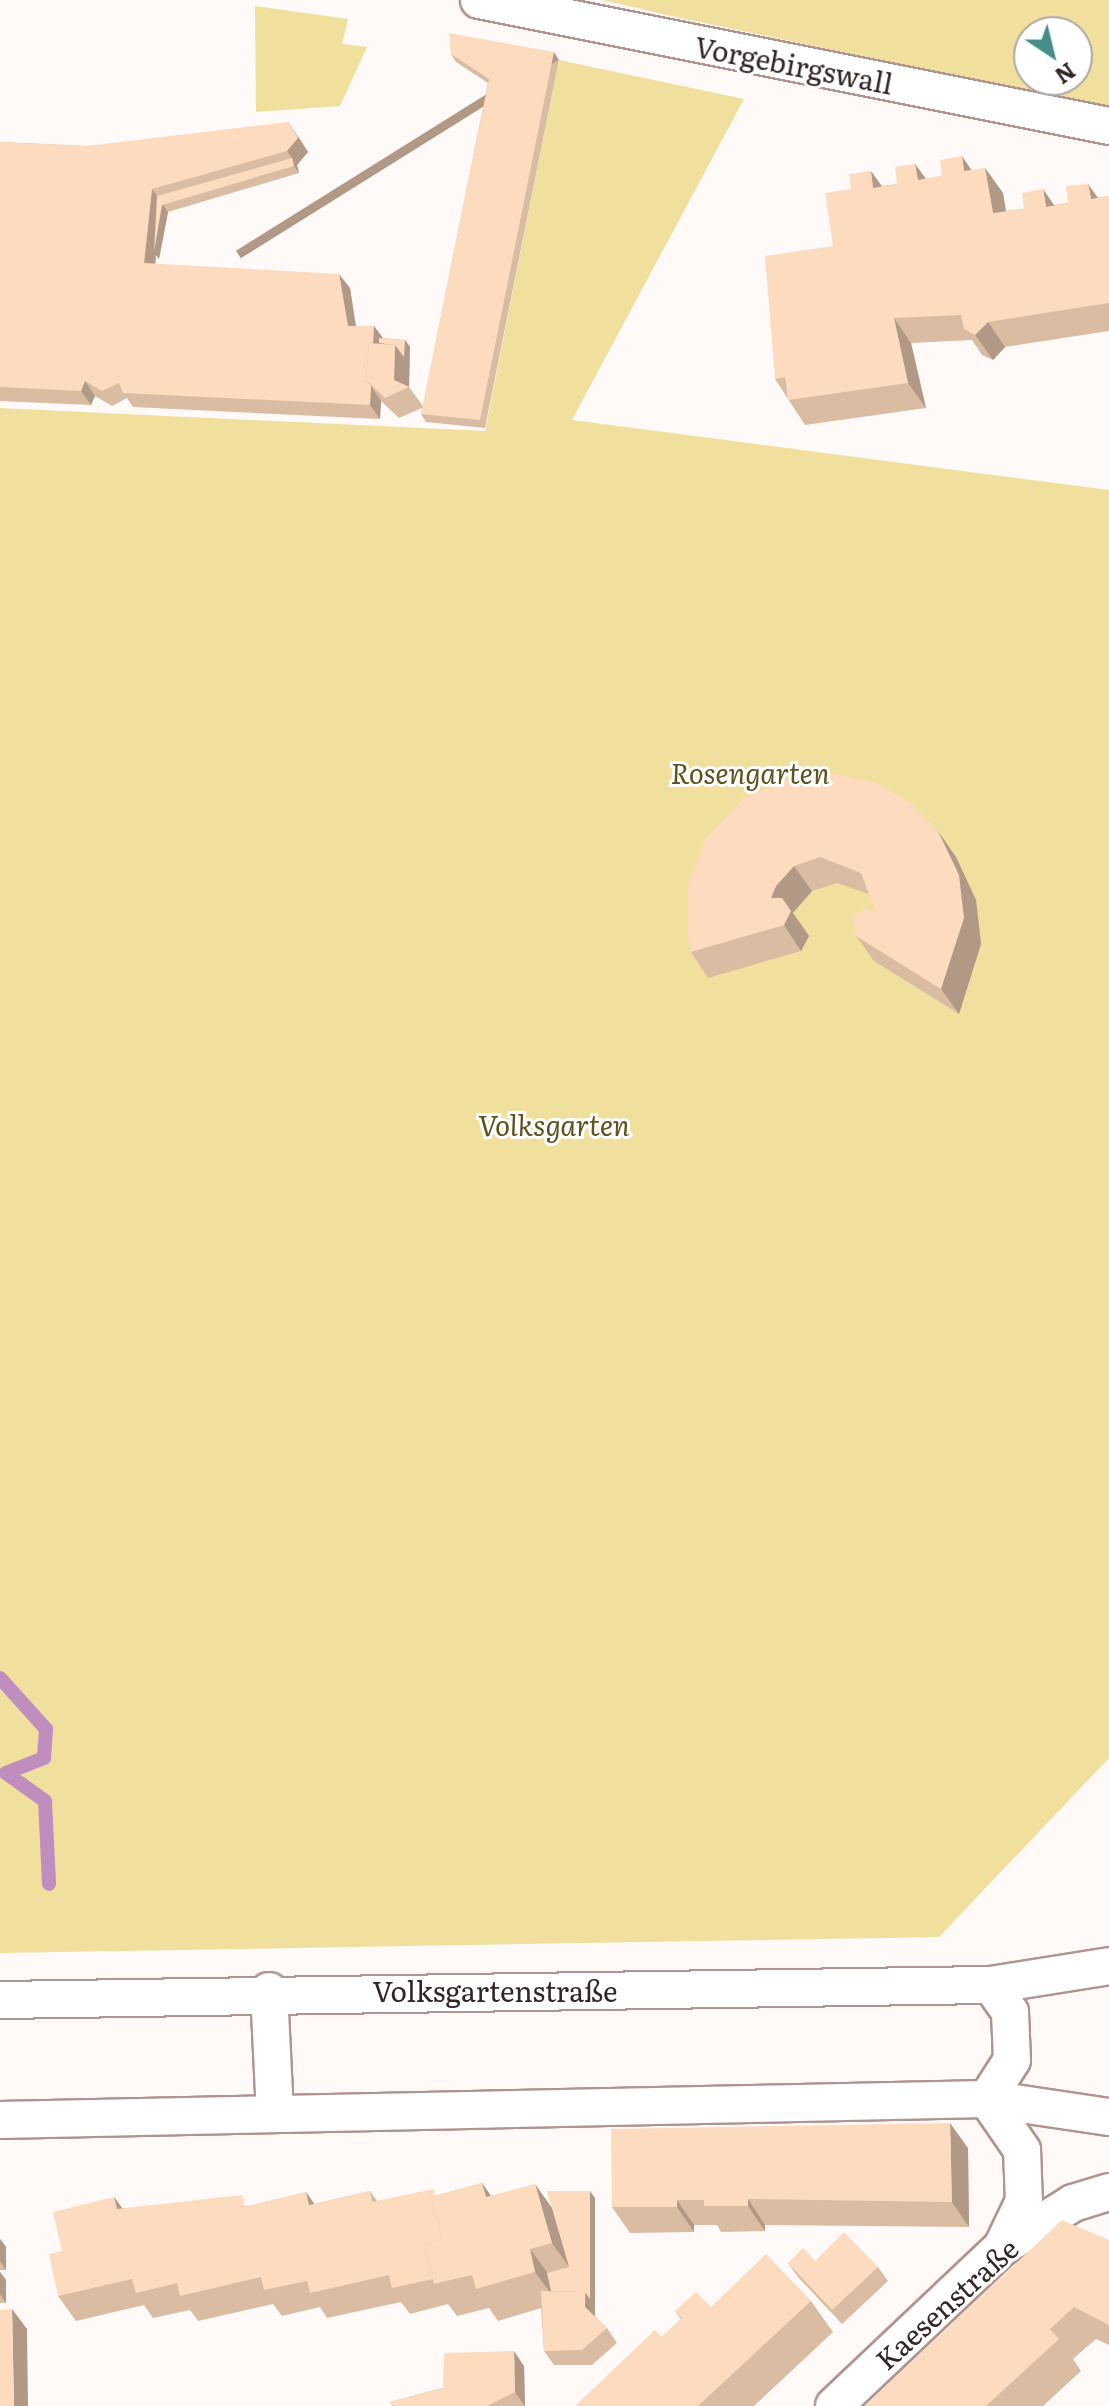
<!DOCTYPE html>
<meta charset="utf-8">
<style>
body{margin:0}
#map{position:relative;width:1109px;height:2406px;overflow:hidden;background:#fff9f7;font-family:Literata,serif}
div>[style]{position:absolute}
.green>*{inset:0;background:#f1df9e}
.stream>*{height:14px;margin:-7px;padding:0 7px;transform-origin:7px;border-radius:7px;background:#bf8ebf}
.roads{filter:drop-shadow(2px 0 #b1948f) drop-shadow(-2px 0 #b1948f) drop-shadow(0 2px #b1948f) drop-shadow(0 -2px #b1948f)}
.minor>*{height:36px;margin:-18px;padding:0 18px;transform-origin:18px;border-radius:18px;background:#fff}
.wall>*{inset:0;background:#dabca3}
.shaded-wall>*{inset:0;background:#b19985;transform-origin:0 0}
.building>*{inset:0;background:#fddbbe}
span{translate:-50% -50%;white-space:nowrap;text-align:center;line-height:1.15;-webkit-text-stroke:6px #fff;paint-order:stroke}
.street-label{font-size:28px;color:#322624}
.park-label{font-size:28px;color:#5f521f;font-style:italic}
.north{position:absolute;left:1013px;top:16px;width:80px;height:80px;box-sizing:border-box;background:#fff;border:2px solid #ada8a7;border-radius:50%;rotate:145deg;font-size:22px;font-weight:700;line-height:32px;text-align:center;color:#322624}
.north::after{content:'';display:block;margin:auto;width:28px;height:36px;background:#478e8b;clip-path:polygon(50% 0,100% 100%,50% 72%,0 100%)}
</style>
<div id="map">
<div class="green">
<i style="clip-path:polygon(evenodd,602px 0,1109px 0,1109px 108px,671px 16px,602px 0,1029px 32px,1077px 32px,1077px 80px,1029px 80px,1029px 32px)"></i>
<i style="clip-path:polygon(255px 6px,348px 19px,342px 44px,367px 47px,340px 106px,256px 112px)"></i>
<i style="clip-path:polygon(559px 60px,744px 99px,572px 420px,1109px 490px,1109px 1758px,939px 1937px,0 1953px,0 408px,485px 431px)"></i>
</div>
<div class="stream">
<i style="left:0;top:1678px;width:69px;rotate:48deg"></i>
<i style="left:46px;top:1729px;width:29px;rotate:94deg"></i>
<i style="left:44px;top:1758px;width:41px;rotate:158.5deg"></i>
<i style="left:6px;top:1773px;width:48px;rotate:35.7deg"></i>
<i style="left:45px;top:1801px;width:83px;rotate:87.2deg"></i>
</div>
<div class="roads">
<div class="minor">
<i style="left:479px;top:0;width:642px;rotate:11.31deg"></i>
<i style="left:269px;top:1991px;width:123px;rotate:87.2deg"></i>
<i style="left:0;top:2000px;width:991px;rotate:-0.87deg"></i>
<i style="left:991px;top:1985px;width:120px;rotate:-9.1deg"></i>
<i style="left:987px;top:2099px;width:62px;rotate:55.5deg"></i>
<i style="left:1022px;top:2150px;width:51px;rotate:87.8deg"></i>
<i style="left:1024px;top:2201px;width:51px;rotate:115.6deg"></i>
<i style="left:987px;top:2099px;width:46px;rotate:-57.3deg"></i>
<i style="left:1012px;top:2060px;width:48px;rotate:-92.4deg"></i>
<i style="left:1010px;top:2012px;width:33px;rotate:-125deg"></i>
<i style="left:0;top:2120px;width:987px;rotate:-1.22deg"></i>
<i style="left:987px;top:2099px;width:123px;rotate:8.4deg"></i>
<i style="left:834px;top:2406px;width:230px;rotate:-43.4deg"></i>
<i style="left:1001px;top:2248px;width:85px;rotate:-32deg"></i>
<i style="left:1073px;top:2203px;width:38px;rotate:-17deg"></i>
</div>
</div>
<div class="wall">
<i style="clip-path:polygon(451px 54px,559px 60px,485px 428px,426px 422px,421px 414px,422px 408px,399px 418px,381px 401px,380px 419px,133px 407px,127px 398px,112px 406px,95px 396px,91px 405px,0 401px,0 142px,87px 146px,299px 137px,308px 152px,297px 165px,299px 173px,168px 212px,159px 259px,156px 255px,155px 264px,350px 288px,356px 326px,374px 326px,383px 338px,405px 340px,410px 347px,409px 387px,423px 406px,488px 83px,456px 62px)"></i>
<i style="clip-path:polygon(915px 164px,926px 179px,985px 168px,1003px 193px,1006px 211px,1054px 205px,1109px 196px,1109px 331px,1005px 347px,993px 360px,982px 355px,972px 340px,911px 343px,926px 408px,805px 425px,775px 379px,833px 246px,851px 189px,871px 171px,882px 186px,897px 184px)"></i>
<i style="clip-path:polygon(832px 773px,956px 857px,976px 900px,981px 944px,959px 1014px,874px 961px,856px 936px,876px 913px,869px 894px,837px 883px,812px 891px,794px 911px,793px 913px,809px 936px,801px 951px,708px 978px,691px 952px)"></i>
<i style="clip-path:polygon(968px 2148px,969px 2227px,765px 2225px,765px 2231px,721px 2232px,717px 2225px,694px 2225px,694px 2232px,630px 2233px,612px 2207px)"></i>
<i style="clip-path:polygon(482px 2183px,491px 2196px,552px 2207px,595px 2198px,595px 2316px,607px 2328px,617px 2343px,592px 2365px,554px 2365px,544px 2351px,541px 2308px,498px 2321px,489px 2308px,457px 2316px,448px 2304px,410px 2314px,401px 2302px,327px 2318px,320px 2307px,282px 2316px,273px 2304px,198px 2321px,190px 2310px,153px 2318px,144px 2305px,76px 2321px,58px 2296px,62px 2251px,114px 2197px,122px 2208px,249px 2206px,306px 2192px,314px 2204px,370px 2191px,377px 2201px,438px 2195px)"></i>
<i style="clip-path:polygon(0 2239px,6px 2247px,6px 2270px,0 2270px)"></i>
<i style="clip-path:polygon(1109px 2240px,1109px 2345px,1096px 2339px,1073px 2359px,1081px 2371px,1043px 2406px,865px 2406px)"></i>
<i style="clip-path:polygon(815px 2261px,878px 2267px,888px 2281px,842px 2324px,798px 2277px,788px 2263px)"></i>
<i style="clip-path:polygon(0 2272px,6px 2280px,6px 2303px,0 2303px)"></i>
<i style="clip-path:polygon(811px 2301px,833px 2332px,754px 2406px,575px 2406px,662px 2337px,681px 2319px,675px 2311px,711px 2307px)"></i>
<i style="clip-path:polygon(524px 2366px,525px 2406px,393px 2406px,390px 2402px)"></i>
</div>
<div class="shaded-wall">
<i style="left:554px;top:52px;width:9px;height:375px;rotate:58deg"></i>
<i style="clip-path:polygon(288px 122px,308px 152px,297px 165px,287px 151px)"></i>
<i style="clip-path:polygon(962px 156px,979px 181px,964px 171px)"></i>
<i style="clip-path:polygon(292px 158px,297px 165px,299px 173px,294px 166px)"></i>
<i style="clip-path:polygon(915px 164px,933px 189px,918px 180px)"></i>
<i style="clip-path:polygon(985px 168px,1003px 193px,1010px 239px,993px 213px)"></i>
<i style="clip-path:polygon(871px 171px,888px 196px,873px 188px)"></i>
<i style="clip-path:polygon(1088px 184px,1106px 209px,1091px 199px)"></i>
<i style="clip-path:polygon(152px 189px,168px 212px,159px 259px,156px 255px,154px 277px,144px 263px)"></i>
<i style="clip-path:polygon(1043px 189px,1061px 215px,1046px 207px)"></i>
<i style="clip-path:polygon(339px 274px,350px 288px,358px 341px,348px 326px)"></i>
<i style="clip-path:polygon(894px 318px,911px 343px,926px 408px,908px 383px)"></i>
<i style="clip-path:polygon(988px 322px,1005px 347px,993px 360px,975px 335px)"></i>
<i style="clip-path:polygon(374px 326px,385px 341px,371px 384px)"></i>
<i style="clip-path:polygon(405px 340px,410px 347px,409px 387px,394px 380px,395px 345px)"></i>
<i style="clip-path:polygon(85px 381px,95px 396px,91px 405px,81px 391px)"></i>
<i style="clip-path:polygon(371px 386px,381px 401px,380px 419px,370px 405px)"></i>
<i style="clip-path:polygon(938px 831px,956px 857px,976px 900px,981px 944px,959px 1014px,941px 989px)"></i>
<i style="clip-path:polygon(794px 866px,812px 891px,793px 913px,809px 936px,801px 951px,784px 925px,771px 898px,776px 886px)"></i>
<i style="clip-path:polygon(950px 2123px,968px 2148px,969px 2227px,952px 2202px)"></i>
<i style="clip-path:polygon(482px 2183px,504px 2215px,486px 2197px)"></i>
<i style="clip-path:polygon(535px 2184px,557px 2215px,574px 2274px,552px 2243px)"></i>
<i style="clip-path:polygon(590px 2191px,595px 2198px,595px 2321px,585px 2307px)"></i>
<i style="clip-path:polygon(306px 2192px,324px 2218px,309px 2205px)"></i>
<i style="clip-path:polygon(114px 2197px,132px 2222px,117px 2209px)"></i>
<i style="clip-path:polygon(748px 2199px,765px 2225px,765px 2231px,748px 2206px)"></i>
<i style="clip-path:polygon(677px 2200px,694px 2225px,694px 2232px,677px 2207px)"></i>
<i style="clip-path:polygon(0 2239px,6px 2247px,6px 2270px,0 2261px)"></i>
<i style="clip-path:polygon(530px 2249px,553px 2280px,554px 2298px,535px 2272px)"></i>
<i style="clip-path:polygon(0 2272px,6px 2280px,6px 2303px,0 2294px)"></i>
<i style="clip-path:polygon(12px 2309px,27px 2329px,28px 2406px,14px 2406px)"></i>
<i style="clip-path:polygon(514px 2351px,524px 2366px,525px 2406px,515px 2392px)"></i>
</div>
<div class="building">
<i style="clip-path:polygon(449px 33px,554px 52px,480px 420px,421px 414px,489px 79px,451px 54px)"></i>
<i style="clip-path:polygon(288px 122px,298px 138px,287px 151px,152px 189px,144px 263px,339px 274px,348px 326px,374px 326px,373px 343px,369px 343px,366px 380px,371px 386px,370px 405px,123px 393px,119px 383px,102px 391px,85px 381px,81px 391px,0 387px,0 142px,87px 146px)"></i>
<i style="clip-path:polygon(962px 156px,964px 171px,985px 168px,993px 213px,1024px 209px,1022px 193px,1043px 189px,1046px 207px,1068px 203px,1066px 186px,1088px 184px,1091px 199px,1109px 196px,1109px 303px,988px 322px,975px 335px,964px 329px,961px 315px,894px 318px,908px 383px,788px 400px,785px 377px,775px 379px,765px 256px,833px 246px,825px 193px,851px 189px,849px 174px,871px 171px,873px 188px,897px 184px,895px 167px,915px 164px,918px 180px,942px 176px,940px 160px)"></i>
<i style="clip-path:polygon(292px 158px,294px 166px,162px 205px,154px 252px,157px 196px)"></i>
<i style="clip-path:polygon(379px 338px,405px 340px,404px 357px,395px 345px,379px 343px)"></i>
<i style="clip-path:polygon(369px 343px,395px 345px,394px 380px,409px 387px,385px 398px,366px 380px)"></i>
<i style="clip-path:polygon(832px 773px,877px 783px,911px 803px,938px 831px,959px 875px,964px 918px,941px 989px,856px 936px,853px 916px,865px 908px,876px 913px,861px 873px,820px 857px,794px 866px,776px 886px,771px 898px,782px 898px,791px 911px,784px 925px,691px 952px,687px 934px,687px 887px,705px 840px,742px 799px,799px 775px)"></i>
<i style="clip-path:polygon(950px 2123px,952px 2202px,748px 2199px,748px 2206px,704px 2206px,704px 2200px,677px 2200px,677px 2207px,612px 2207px,611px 2129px)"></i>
<i style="clip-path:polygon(482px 2183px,486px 2197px,535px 2184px,552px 2243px,530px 2249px,535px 2272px,476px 2289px,472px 2275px,434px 2284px,425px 2245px,442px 2238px,431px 2197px)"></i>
<i style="clip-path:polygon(434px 2189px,435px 2196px,431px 2197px,442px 2238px,425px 2245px,433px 2279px,392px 2288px,389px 2275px,310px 2293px,307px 2281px,264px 2290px,261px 2277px,180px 2296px,177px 2283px,136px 2293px,132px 2279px,58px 2296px,49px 2254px,62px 2251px,53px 2212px,114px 2197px,117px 2209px,242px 2195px,245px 2207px,306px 2192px,309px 2205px,370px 2191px,372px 2202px)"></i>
<i style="clip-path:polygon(547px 2191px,590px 2191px,590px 2299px,585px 2292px,551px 2291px,547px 2273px,569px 2267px)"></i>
<i style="clip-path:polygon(1062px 2220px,1109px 2240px,1109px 2325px,1074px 2307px,1050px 2329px,1059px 2339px,986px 2406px,865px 2406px)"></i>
<i style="clip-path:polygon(844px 2232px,878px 2267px,832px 2310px,788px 2263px,803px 2248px,815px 2261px)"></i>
<i style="clip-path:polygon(766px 2254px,811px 2301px,698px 2406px,575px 2406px,655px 2330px,662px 2337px,682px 2318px,675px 2311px,696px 2292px,711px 2307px)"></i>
<i style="clip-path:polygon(541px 2291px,585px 2292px,585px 2307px,607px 2328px,582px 2350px,544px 2351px)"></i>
<i style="clip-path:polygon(12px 2309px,14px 2406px,0 2406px,0 2310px)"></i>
<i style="clip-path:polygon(514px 2351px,515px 2392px,487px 2406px,394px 2406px,390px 2402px,443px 2388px,444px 2353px)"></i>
</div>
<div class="street-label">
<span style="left:794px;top:64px;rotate:11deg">Vorgebirgswall</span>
<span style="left:495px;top:1990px">Volksgartenstraße</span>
<span style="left:946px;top:2303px;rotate:-42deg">Kaesenstraße</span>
</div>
<div class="park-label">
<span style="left:750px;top:772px">Rosengarten</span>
<span style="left:554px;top:1124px">Volksgarten</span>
</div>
<div class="north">N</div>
</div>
